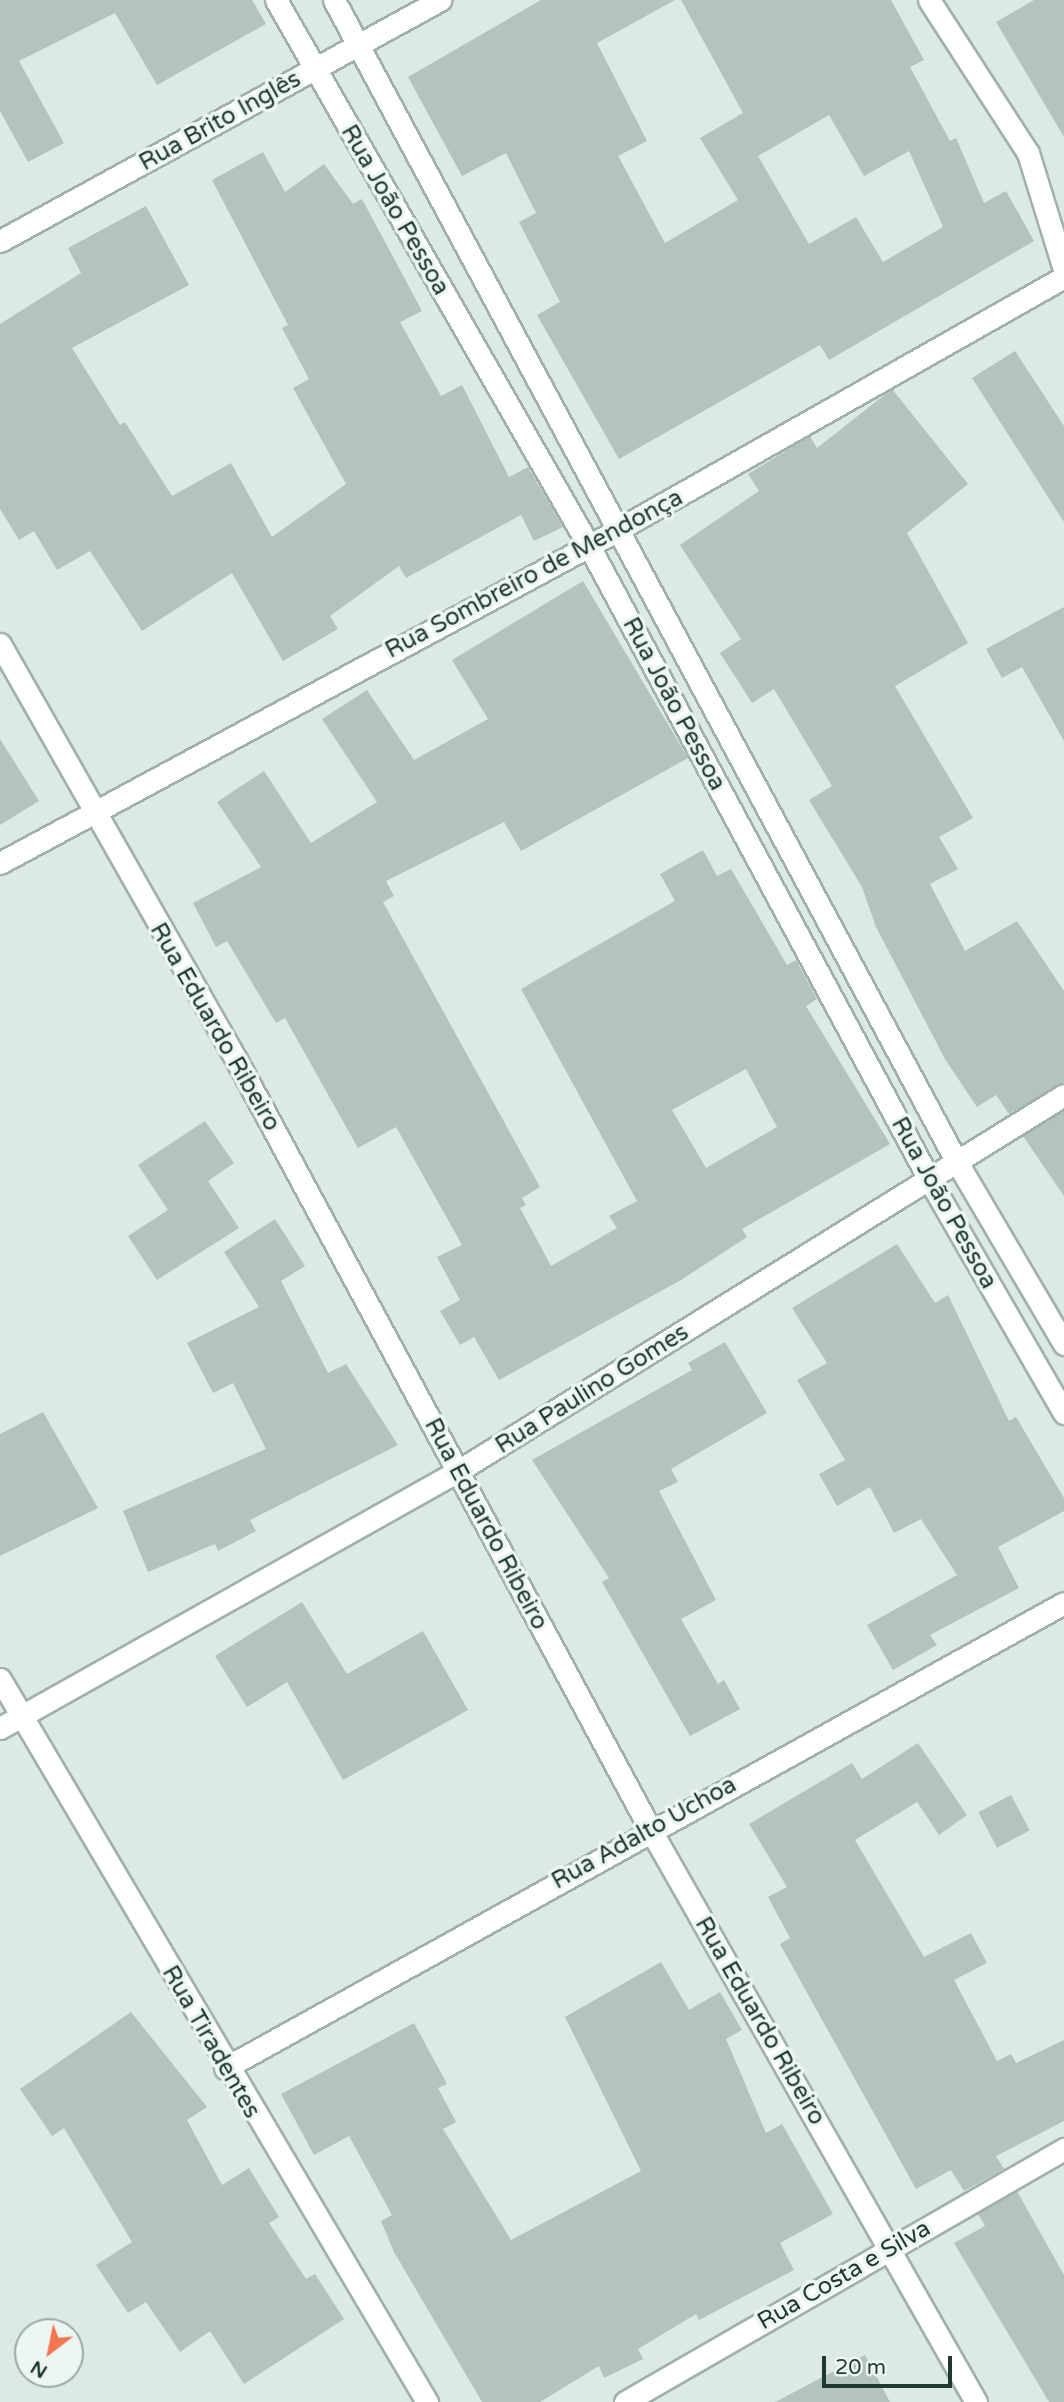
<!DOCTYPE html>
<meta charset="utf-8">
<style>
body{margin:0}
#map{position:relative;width:1064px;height:2402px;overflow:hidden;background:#dde9e4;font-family:"Varela Round",sans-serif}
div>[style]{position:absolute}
.building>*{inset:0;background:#b3c4bd;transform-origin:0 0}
.roads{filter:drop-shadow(2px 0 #a0b1ab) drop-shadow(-2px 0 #a0b1ab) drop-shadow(0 2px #a0b1ab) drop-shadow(0 -2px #a0b1ab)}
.street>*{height:21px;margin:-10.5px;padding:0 10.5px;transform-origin:10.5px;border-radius:10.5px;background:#fff}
.secondary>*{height:21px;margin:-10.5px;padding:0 10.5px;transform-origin:10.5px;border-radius:10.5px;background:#fff}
span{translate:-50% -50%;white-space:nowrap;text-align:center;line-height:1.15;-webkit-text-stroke:7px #edf6f2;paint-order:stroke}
.street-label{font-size:24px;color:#1f3931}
.north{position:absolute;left:14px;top:2318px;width:70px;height:70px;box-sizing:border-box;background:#edf6f2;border:2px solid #9baaa5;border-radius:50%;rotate:212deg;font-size:19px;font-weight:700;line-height:28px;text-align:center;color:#1f3931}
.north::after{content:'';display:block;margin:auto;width:24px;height:32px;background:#f37652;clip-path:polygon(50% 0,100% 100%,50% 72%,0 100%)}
.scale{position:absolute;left:822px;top:2356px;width:130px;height:32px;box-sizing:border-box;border:4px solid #1f3931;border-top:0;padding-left:9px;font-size:21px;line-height:24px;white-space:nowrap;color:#1f3931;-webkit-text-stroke:5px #edf6f2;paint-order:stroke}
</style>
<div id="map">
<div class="building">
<i style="clip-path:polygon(0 0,252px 0,266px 24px,157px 85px,115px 13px,19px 61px,64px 143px,28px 162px,0 111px)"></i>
<i style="clip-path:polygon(evenodd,541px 0,675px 0,597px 43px,647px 141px,618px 156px,665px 243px,738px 200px,700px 138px,743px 113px,681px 0,891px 0,924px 60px,910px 67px,950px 141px,956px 138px,984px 203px,1006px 191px,1034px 241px,829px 360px,820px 345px,619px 459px,537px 315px,560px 302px,519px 222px,536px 213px,506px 153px,462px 176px,408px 77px,541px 0,829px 115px,864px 176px,909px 151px,943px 227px,883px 262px,856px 217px,809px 244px,758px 156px,829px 115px)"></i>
<i style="clip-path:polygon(1034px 0,1064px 0,1064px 137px,996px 22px)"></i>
<i style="clip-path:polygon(263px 152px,285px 192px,324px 164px,353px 204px,362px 199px,422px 311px,400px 322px,441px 396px,462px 385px,509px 477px,528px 467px,563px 527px,534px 541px,521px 515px,406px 578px,399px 566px,330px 616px,338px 629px,283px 661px,232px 573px,142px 631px,90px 551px,57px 570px,34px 531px,19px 540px,0 509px,0 324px,81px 273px,68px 248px,146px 206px,189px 285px,72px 348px,120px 425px,125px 422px,172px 496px,231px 463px,272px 537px,346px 484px,293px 388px,309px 379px,282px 328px,288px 325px,212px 180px)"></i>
<i style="clip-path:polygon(1015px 351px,1064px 426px,1064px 522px,972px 378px)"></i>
<i style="clip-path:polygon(892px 389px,968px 484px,907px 533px,968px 643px,895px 686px,973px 818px,939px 837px,958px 869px,930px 884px,965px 951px,1017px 921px,1064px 991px,1064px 1082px,1009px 1114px,996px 1095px,977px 1107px,945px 1059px,876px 927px,862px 887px,809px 800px,832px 786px,774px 689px,752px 703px,720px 653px,741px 639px,680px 545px,759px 491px,748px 474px,810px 436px,817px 448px)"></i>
<i style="clip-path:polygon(evenodd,583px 581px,688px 758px,521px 851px,504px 822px,386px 881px,394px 896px,383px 902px,540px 1187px,522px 1198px,526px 1205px,520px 1208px,551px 1266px,617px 1228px,609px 1216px,637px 1201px,521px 989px,675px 901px,660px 874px,703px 850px,717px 876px,731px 869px,787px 965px,796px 960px,817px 999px,806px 1006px,890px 1144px,742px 1229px,747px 1237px,681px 1280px,499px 1380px,474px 1337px,460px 1345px,440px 1311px,460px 1300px,437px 1257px,462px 1245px,396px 1127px,358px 1148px,285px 1018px,276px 1023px,227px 941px,216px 947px,193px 903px,261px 867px,217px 802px,264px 771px,311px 843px,377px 802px,322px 719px,367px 690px,414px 760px,488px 719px,452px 660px,583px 581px,746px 1069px,777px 1127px,706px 1168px,672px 1110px,746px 1069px)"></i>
<i style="clip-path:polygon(1064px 607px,1064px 741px,1022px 667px,1002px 678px,986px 649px)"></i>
<i style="clip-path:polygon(0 739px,39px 801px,0 825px)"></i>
<i style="clip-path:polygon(1064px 1110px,1064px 1196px,1023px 1136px)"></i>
<i style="clip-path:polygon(205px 1121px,234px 1163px,208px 1181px,239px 1228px,157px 1280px,128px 1236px,168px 1210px,138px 1165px)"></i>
<i style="clip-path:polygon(275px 1219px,305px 1266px,281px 1281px,328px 1373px,346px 1364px,398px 1445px,250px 1520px,256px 1531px,218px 1551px,215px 1544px,148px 1572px,123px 1511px,266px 1449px,233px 1383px,213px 1393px,187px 1343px,259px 1307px,224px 1252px)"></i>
<i style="clip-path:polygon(897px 1244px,935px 1303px,948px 1295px,1009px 1421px,1016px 1417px,1064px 1498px,1064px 1511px,998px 1547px,1019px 1588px,930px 1635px,937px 1645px,893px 1670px,867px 1625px,957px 1575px,921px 1519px,894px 1533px,870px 1487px,837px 1506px,819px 1474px,845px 1460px,797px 1380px,827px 1363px,792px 1308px)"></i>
<i style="clip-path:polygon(725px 1342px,767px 1413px,671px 1469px,678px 1482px,659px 1491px,716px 1600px,681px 1619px,718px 1684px,724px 1680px,740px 1709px,690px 1736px,602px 1582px,609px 1578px,532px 1460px,692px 1370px,688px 1363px)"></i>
<i style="clip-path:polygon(43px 1412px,98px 1508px,0 1556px,0 1434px)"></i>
<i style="clip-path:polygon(302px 1602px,347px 1674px,423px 1631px,468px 1710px,343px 1780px,287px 1682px,247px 1707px,215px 1656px)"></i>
<i style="clip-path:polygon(918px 1743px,967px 1815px,939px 1835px,917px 1802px,855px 1840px,924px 1957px,971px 1933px,987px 1963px,954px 1980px,997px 2061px,1011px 2054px,1016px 2063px,1064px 2040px,1064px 2121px,996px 2156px,1004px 2169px,964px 2191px,951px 2170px,916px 2189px,780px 1944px,790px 1938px,768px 1897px,787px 1887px,749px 1824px,852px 1763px,862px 1779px)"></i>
<i style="left:1011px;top:1795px;width:40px;height:37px;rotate:62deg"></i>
<i style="clip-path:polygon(661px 1962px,689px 2010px,720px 1992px,742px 2030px,726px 2039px,766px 2133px,782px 2124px,833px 2214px,780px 2243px,794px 2270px,699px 2320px,696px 2314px,638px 2349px,643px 2359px,604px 2378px,599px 2366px,540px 2402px,482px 2402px,394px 2252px,381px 2221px,392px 2215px,349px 2136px,314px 2155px,281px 2094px,414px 2023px,447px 2084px,438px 2088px,456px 2122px,443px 2129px,511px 2240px,641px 2171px,565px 2017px)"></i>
<i style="clip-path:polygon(131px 2012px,207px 2107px,187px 2120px,222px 2185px,249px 2168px,279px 2217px,269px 2223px,306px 2279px,315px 2274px,344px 2319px,244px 2384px,210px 2331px,180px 2352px,146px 2302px,128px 2313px,96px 2265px,132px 2242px,64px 2128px,52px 2136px,20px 2089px)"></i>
<i style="clip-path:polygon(1017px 2191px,1064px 2275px,1064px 2402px,1049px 2402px,954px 2243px,985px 2226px,978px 2214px)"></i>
<i style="clip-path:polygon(865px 2355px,890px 2402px,775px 2402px)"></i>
</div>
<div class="roads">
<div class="street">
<i style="left:929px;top:0;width:182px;rotate:57.1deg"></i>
<i style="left:1028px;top:153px;width:121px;rotate:72.8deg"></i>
<i style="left:0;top:241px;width:502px;rotate:-28.71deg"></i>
<i style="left:589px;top:546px;width:546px;rotate:-29.52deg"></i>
<i style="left:0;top:644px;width:480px;rotate:60.4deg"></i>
<i style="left:237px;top:1061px;width:872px;rotate:61.73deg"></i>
<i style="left:650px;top:1829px;width:659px;rotate:60.36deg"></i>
<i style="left:0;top:1679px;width:840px;rotate:59.43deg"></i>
<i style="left:0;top:1728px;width:525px;rotate:-29.3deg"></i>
<i style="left:458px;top:1471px;width:713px;rotate:-31.82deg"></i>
<i style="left:225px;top:2068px;width:959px;rotate:-29deg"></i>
<i style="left:625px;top:2402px;width:507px;rotate:-29.96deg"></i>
</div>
<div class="secondary">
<i style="left:276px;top:0;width:629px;rotate:60.18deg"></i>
<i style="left:589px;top:546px;width:721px;rotate:61.76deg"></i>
<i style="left:930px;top:1181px;width:268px;rotate:60deg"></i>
<i style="left:334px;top:0;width:1321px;rotate:61.81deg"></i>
<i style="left:958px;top:1164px;width:209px;rotate:59.5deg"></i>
<i style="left:0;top:863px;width:669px;rotate:-28.29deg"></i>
</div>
</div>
<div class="street-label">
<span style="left:220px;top:121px;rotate:-29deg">Rua Brito Inglês</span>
<span style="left:395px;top:210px;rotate:60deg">Rua João Pessoa</span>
<span style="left:534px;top:574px;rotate:-28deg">Rua Sombreiro de Mendonça</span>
<span style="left:674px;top:704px;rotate:62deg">Rua João Pessoa</span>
<span style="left:215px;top:1027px;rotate:60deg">Rua Eduardo Ribeiro</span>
<span style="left:944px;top:1203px;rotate:61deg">Rua João Pessoa</span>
<span style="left:592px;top:1389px;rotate:-32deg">Rua Paulino Gomes</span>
<span style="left:486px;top:1524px;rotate:62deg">Rua Eduardo Ribeiro</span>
<span style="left:644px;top:1833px;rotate:-29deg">Rua Adalto Uchoa</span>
<span style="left:760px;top:2021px;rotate:60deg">Rua Eduardo Ribeiro</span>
<span style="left:211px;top:2042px;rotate:60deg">Rua Tiradentes</span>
<span style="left:844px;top:2275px;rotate:-30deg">Rua Costa e Silva</span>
</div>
<div class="north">N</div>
<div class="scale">20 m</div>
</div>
